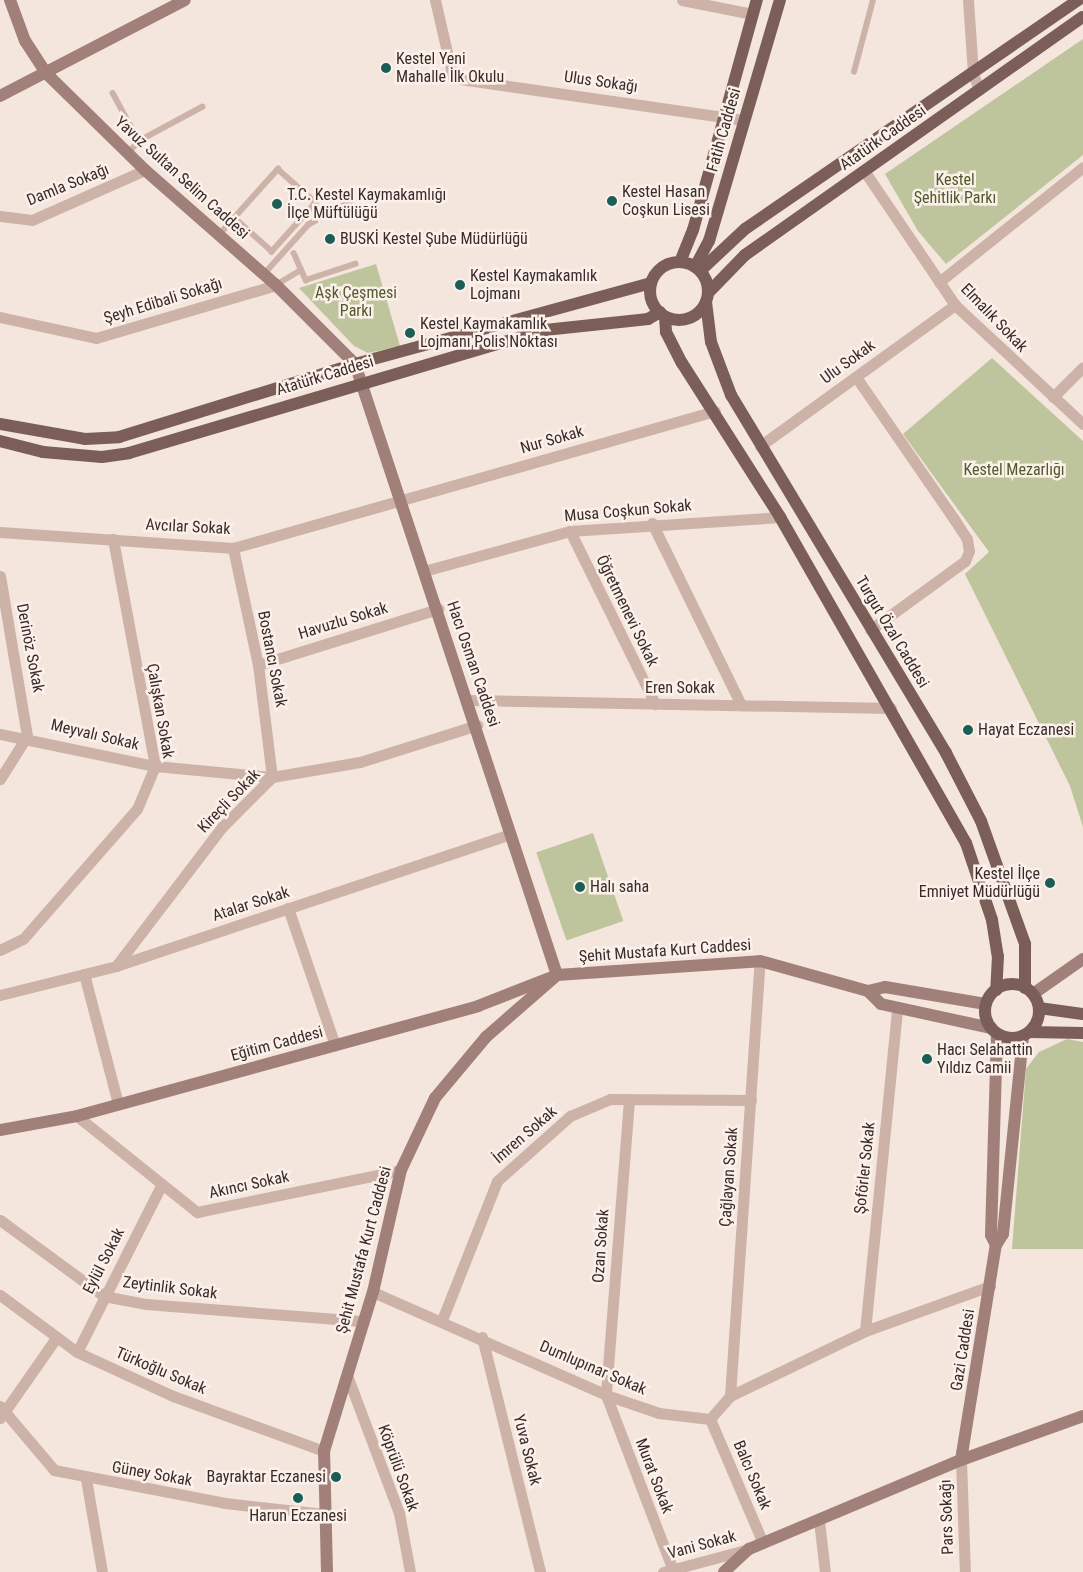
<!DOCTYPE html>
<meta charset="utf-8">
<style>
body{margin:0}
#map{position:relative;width:1083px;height:1572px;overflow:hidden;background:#f4e5dd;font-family:"Roboto Condensed",sans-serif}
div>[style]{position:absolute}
.green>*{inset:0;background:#bec49c;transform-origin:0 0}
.lane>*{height:5.5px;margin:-2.75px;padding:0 2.75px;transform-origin:2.75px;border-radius:2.75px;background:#cdb2a8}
.street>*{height:11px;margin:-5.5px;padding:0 5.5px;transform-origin:5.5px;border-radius:5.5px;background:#cdb2a8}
.secondary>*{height:12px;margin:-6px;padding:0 6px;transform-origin:6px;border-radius:6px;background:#a18079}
.primary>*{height:12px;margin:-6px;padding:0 6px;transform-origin:6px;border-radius:6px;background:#7c5e59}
.primary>.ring{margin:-6px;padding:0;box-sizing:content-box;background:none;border:12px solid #7c5e59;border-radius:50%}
.dots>*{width:14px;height:14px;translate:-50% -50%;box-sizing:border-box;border:2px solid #fbf0ea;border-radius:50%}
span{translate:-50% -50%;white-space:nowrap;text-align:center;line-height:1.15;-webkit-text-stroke:5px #fbf0ea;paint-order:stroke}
.poi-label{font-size:16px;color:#392b29}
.left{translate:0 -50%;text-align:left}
.right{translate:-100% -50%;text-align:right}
.street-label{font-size:16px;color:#392b29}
.park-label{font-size:16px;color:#51592b}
</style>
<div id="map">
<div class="green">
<i style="clip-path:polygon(1083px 39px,1083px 155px,946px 264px,918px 231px,885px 174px)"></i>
<i style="clip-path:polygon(376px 264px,400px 346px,368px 353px,354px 346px,299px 288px)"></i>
<i style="clip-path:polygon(992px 358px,1083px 441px,1083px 827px,1070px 786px,965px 574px,989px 552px,903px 434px)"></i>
<i style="left:593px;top:833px;width:93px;height:60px;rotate:71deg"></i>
<i style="clip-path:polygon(1067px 1039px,1083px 1042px,1083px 1249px,1012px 1249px,1026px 1069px,1039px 1052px)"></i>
</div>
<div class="lane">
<i style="left:854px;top:72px;width:74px;rotate:-75.2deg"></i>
<i style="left:113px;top:93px;width:55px;rotate:61.6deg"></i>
<i style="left:139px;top:141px;width:72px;rotate:-28.4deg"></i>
<i style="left:128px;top:153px;width:16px;rotate:-47deg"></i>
<i style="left:278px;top:169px;width:51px;rotate:41.8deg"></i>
<i style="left:316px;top:203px;width:66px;rotate:131.9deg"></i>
<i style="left:272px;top:252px;width:51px;rotate:-138.2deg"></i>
<i style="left:234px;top:218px;width:66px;rotate:-48.1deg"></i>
<i style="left:219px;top:235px;width:23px;rotate:-49deg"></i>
<i style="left:294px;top:253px;width:30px;rotate:66deg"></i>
<i style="left:306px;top:280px;width:52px;rotate:-18.1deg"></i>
<i style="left:264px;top:274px;width:66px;rotate:-48.1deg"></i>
<i style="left:308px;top:225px;width:49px;rotate:-29.2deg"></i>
<i style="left:276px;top:285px;width:29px;rotate:-31deg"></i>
</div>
<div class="street">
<i style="left:435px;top:0;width:80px;rotate:77deg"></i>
<i style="left:453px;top:78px;width:294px;rotate:8.2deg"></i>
<i style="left:682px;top:0;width:72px;rotate:11.2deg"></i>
<i style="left:968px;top:0;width:73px;rotate:86.1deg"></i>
<i style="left:973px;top:73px;width:18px;rotate:71deg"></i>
<i style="left:865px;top:172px;width:161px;rotate:55.9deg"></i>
<i style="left:955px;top:305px;width:175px;rotate:42.9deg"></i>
<i style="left:0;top:216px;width:32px;rotate:7deg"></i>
<i style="left:32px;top:220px;width:124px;rotate:-23.9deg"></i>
<i style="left:939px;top:282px;width:184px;rotate:-38.6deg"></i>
<i style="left:0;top:317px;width:98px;rotate:12.3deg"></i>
<i style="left:96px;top:338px;width:188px;rotate:-16.4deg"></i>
<i style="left:856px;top:377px;width:173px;rotate:55.4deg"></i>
<i style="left:954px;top:519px;width:24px;rotate:57deg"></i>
<i style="left:967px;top:539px;width:12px;rotate:81deg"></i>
<i style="left:969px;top:551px;width:11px;rotate:112deg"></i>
<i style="left:965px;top:561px;width:117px;rotate:144deg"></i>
<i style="left:1053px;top:397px;width:42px;rotate:-45deg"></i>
<i style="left:760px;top:446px;width:241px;rotate:-35.9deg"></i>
<i style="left:652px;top:523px;width:203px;rotate:63.9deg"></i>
<i style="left:570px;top:531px;width:193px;rotate:63.8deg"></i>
<i style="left:0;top:532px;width:234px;rotate:3.9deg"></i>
<i style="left:233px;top:548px;width:501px;rotate:-15.87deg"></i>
<i style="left:424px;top:571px;width:151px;rotate:-15.3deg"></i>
<i style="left:570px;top:531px;width:210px;rotate:-3.8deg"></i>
<i style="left:0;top:576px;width:162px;rotate:80.4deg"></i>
<i style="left:27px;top:736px;width:51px;rotate:122.1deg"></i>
<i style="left:258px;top:665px;width:189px;rotate:-17.3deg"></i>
<i style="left:469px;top:700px;width:422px;rotate:1.1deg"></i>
<i style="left:0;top:734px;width:158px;rotate:11.7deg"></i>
<i style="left:155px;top:766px;width:118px;rotate:5.4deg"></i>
<i style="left:272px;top:777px;width:113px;rotate:-97.1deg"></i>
<i style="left:258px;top:665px;width:120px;rotate:-102.1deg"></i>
<i style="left:288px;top:908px;width:145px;rotate:71.1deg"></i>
<i style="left:0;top:950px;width:25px;rotate:-26deg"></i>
<i style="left:23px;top:939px;width:173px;rotate:-48.8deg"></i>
<i style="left:137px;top:809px;width:47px;rotate:-67.3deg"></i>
<i style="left:155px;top:766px;width:231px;rotate:-100.5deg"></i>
<i style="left:116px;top:966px;width:175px;rotate:-52.7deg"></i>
<i style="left:222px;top:827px;width:71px;rotate:-45deg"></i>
<i style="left:272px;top:777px;width:89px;rotate:-9.7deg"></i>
<i style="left:360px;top:762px;width:123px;rotate:-17.5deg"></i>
<i style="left:84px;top:974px;width:134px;rotate:75.3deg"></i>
<i style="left:0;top:995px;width:120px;rotate:-14deg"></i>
<i style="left:116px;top:966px;width:416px;rotate:-18.5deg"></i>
<i style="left:629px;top:1100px;width:296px;rotate:94.5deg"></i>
<i style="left:606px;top:1395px;width:185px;rotate:69.1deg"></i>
<i style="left:77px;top:1116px;width:154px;rotate:38.7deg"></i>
<i style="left:197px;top:1212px;width:208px;rotate:-11.6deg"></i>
<i style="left:0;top:1220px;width:129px;rotate:36.2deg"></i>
<i style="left:104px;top:1296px;width:43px;rotate:10.8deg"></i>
<i style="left:146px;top:1304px;width:216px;rotate:4.5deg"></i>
<i style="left:373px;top:1292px;width:255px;rotate:23.8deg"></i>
<i style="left:606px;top:1395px;width:56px;rotate:18.8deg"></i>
<i style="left:659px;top:1413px;width:51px;rotate:6.7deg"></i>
<i style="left:710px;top:1419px;width:30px;rotate:-49deg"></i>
<i style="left:730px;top:1396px;width:150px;rotate:-25.7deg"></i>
<i style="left:865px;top:1331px;width:133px;rotate:-19.8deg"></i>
<i style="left:0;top:1295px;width:96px;rotate:36.5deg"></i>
<i style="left:77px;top:1352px;width:106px;rotate:24.6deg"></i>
<i style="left:173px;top:1396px;width:161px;rotate:20deg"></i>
<i style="left:442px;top:1320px;width:149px;rotate:-68.4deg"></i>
<i style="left:497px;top:1181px;width:98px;rotate:-41.7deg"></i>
<i style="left:570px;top:1116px;width:43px;rotate:-23deg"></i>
<i style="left:610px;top:1099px;width:141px;rotate:0.4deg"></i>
<i style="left:865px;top:1331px;width:325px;rotate:-84.3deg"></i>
<i style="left:482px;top:1337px;width:242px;rotate:76.1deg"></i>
<i style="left:77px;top:1352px;width:188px;rotate:-63.2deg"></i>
<i style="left:348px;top:1378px;width:144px;rotate:69.3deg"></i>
<i style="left:399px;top:1513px;width:60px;rotate:79.4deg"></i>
<i style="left:730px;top:1396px;width:436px;rotate:-86.1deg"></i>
<i style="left:0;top:1406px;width:84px;rotate:49.8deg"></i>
<i style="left:54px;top:1470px;width:174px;rotate:10.9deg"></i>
<i style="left:225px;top:1503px;width:99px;rotate:6.4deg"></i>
<i style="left:0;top:1418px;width:98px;rotate:-55deg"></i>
<i style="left:710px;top:1419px;width:135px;rotate:66.9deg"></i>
<i style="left:961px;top:1460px;width:112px;rotate:88deg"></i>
<i style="left:86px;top:1479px;width:94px;rotate:80.2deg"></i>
<i style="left:819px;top:1521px;width:51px;rotate:83.3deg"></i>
<i style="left:663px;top:1572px;width:89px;rotate:-15deg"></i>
</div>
<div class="secondary">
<i style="left:0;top:96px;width:208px;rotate:-27.4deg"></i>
<i style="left:868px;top:991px;width:18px;rotate:45deg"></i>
<i style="left:881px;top:1004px;width:113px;rotate:12.3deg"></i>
<i style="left:1033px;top:994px;width:61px;rotate:-35deg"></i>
<i style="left:0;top:1130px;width:78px;rotate:-10.3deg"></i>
<i style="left:77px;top:1116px;width:416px;rotate:-15.3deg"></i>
<i style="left:478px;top:1006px;width:85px;rotate:-21.4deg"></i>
<i style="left:557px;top:975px;width:644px;rotate:-108.29deg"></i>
<i style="left:355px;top:364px;width:112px;rotate:-135deg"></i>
<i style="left:276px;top:285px;width:174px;rotate:-138.7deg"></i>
<i style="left:145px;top:170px;width:139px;rotate:-135.6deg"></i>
<i style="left:46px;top:73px;width:38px;rotate:-123deg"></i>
<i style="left:25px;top:41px;width:44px;rotate:-110.1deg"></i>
<i style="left:996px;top:1245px;width:11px;rotate:-117deg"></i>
<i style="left:991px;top:1235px;width:201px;rotate:-88.3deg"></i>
<i style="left:961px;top:1460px;width:218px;rotate:-80.8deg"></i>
<i style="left:996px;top:1245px;width:13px;rotate:-58deg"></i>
<i style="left:1003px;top:1234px;width:199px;rotate:-84.2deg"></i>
<i style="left:327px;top:1572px;width:121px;rotate:-91.4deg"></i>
<i style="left:324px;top:1451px;width:166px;rotate:-72.9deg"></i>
<i style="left:373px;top:1292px;width:125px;rotate:-77.1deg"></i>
<i style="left:401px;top:1170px;width:80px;rotate:-64.7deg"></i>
<i style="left:435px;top:1098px;width:80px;rotate:-50.1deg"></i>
<i style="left:486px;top:1037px;width:94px;rotate:-41.1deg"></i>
<i style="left:557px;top:975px;width:203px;rotate:-3.9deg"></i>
<i style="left:760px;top:961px;width:112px;rotate:15.5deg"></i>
<i style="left:868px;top:991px;width:17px;rotate:-13deg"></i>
<i style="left:885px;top:987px;width:102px;rotate:9.6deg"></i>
<i style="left:724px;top:1572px;width:34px;rotate:-43deg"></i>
<i style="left:749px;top:1549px;width:230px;rotate:-22.8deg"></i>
<i style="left:961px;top:1460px;width:130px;rotate:-19.8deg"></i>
</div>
<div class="primary">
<i style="left:680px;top:262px;width:35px;rotate:-68deg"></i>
<i style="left:693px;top:230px;width:239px;rotate:-74.5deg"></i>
<i class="ring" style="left:650px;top:262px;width:46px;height:46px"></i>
<i style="left:695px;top:267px;width:30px;rotate:-62deg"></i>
<i style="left:709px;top:241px;width:251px;rotate:-73.6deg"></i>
<i style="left:700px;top:271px;width:62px;rotate:-43deg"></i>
<i style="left:745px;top:229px;width:404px;rotate:-34.5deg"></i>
<i style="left:708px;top:293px;width:53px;rotate:-45.8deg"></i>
<i style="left:745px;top:255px;width:413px;rotate:-35.2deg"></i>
<i style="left:706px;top:302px;width:40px;rotate:82.9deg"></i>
<i style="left:711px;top:342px;width:57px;rotate:69.3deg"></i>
<i style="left:731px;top:395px;width:418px;rotate:59deg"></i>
<i style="left:946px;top:753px;width:76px;rotate:62.8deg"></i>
<i style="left:981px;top:821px;width:131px;rotate:70.3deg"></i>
<i style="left:1025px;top:944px;width:44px;rotate:90deg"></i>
<i style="left:665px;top:317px;width:15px;rotate:86deg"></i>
<i style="left:666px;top:332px;width:35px;rotate:63deg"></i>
<i style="left:682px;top:363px;width:183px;rotate:57.5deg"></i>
<i style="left:780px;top:517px;width:375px;rotate:60.3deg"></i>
<i style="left:966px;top:843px;width:81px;rotate:71.3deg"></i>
<i style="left:992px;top:920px;width:36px;rotate:81deg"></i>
<i style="left:998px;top:956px;width:34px;rotate:93deg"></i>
<i style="left:0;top:424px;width:86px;rotate:10deg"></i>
<i style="left:85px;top:439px;width:34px;rotate:-3deg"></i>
<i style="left:119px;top:437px;width:247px;rotate:-17.2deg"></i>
<i style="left:355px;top:364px;width:307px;rotate:-15.3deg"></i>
<i style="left:0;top:441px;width:44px;rotate:14.3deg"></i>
<i style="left:43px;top:452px;width:59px;rotate:4.8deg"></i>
<i style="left:102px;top:457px;width:27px;rotate:-8deg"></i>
<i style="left:129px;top:453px;width:434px;rotate:-16.5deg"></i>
<i style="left:545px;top:330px;width:104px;rotate:-6.1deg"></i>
<i style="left:648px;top:319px;width:14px;rotate:-30deg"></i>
<i class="ring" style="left:985px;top:984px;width:42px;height:42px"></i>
<i style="left:1039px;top:1008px;width:44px;rotate:7.8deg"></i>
<i style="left:1030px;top:1032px;width:53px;rotate:1.1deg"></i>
</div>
<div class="dots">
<i style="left:386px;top:68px;background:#1b5e56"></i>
<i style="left:612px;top:201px;background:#1b5e56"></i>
<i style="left:277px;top:204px;background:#1b5e56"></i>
<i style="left:330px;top:239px;background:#1b5e56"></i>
<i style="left:460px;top:285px;background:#1b5e56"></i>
<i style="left:410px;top:333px;background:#1b5e56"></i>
<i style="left:968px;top:730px;background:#1b5e56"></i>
<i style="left:1050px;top:883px;background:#1b5e56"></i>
<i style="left:580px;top:887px;background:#1b5e56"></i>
<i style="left:927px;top:1059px;background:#1b5e56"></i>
<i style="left:336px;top:1477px;background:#1b5e56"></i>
<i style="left:298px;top:1498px;background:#1b5e56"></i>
</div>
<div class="poi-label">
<span class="left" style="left:396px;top:68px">Kestel Yeni<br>Mahalle İlk Okulu</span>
<span class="left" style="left:622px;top:201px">Kestel Hasan<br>Coşkun Lisesi</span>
<span class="left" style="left:287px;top:204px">T.C. Kestel Kaymakamlığı<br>İlçe Müftülüğü</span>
<span class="left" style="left:340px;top:239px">BUSKİ Kestel Şube Müdürlüğü</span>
<span class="left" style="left:470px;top:285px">Kestel Kaymakamlık<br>Lojmanı</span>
<span class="left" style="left:420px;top:333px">Kestel Kaymakamlık<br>Lojmanı Polis Noktası</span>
<span class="left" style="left:978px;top:730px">Hayat Eczanesi</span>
<span class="right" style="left:1040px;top:883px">Kestel İlçe<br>Emniyet Müdürlüğü</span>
<span class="left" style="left:590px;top:887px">Halı saha</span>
<span class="left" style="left:937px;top:1059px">Hacı Selahattin<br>Yıldız Camii</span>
<span class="right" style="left:326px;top:1477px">Bayraktar Eczanesi</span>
<span style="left:298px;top:1516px">Harun Eczanesi</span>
</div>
<div class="street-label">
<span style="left:601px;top:82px;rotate:8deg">Ulus Sokağı</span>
<span style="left:724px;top:130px;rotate:-74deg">Fatih Caddesi</span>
<span style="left:883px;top:138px;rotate:-35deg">Atatürk Caddesi</span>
<span style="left:182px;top:178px;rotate:42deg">Yavuz Sultan Selim Caddesi</span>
<span style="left:68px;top:185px;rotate:-22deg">Damla Sokağı</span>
<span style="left:163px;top:301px;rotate:-17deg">Şeyh Edibali Sokağı</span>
<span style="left:994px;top:318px;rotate:46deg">Elmalık Sokak</span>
<span style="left:848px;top:362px;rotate:-36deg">Ulu Sokak</span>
<span style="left:325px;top:376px;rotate:-17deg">Atatürk Caddesi</span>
<span style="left:552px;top:440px;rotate:-16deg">Nur Sokak</span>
<span style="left:628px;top:511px;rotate:-5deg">Musa Coşkun Sokak</span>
<span style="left:188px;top:527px;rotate:3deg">Avcılar Sokak</span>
<span style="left:627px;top:611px;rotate:64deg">Öğretmenevi Sokak</span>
<span style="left:343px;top:621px;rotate:-17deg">Havuzlu Sokak</span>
<span style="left:892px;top:632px;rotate:59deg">Turgut Özal Caddesi</span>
<span style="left:30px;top:648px;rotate:79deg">Derinöz Sokak</span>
<span style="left:272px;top:659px;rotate:79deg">Bostancı Sokak</span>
<span style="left:473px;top:664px;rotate:71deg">Hacı Osman Caddesi</span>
<span style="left:680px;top:688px">Eren Sokak</span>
<span style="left:160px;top:711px;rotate:80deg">Çalışkan Sokak</span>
<span style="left:95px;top:735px;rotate:13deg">Meyvalı Sokak</span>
<span style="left:229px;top:801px;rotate:-46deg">Kireçli Sokak</span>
<span style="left:251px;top:904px;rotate:-18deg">Atalar Sokak</span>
<span style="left:665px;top:951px;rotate:-4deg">Şehit Mustafa Kurt Caddesi</span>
<span style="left:277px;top:1044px;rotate:-15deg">Eğitim Caddesi</span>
<span style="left:525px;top:1135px;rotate:-41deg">İmren Sokak</span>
<span style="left:865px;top:1168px;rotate:-84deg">Şoförler Sokak</span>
<span style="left:729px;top:1177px;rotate:-86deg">Çağlayan Sokak</span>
<span style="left:249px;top:1185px;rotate:-12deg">Akıncı Sokak</span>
<span style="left:601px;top:1246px;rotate:-86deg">Ozan Sokak</span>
<span style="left:364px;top:1250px;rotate:-75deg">Şehit Mustafa Kurt Caddesi</span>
<span style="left:104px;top:1261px;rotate:-63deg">Eylül Sokak</span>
<span style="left:170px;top:1288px;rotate:7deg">Zeytinlik Sokak</span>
<span style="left:963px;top:1350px;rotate:-81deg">Gazi Caddesi</span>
<span style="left:593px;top:1368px;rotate:23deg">Dumlupınar Sokak</span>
<span style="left:161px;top:1371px;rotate:23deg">Türkoğlu Sokak</span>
<span style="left:527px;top:1450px;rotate:76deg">Yuva Sokak</span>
<span style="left:398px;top:1468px;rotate:70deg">Köprülü Sokak</span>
<span style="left:152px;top:1474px;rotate:10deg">Güney Sokak</span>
<span style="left:752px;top:1475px;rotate:67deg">Balcı Sokak</span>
<span style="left:654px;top:1476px;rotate:69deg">Murat Sokak</span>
<span style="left:947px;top:1517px;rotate:-92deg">Pars Sokağı</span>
<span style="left:702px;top:1545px;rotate:-15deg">Vani Sokak</span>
</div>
<div class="park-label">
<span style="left:955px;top:189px">Kestel<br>Şehitlik Parkı</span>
<span style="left:356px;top:302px">Aşk Çeşmesi<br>Parkı</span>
<span style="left:1014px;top:470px">Kestel Mezarlığı</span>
</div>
</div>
